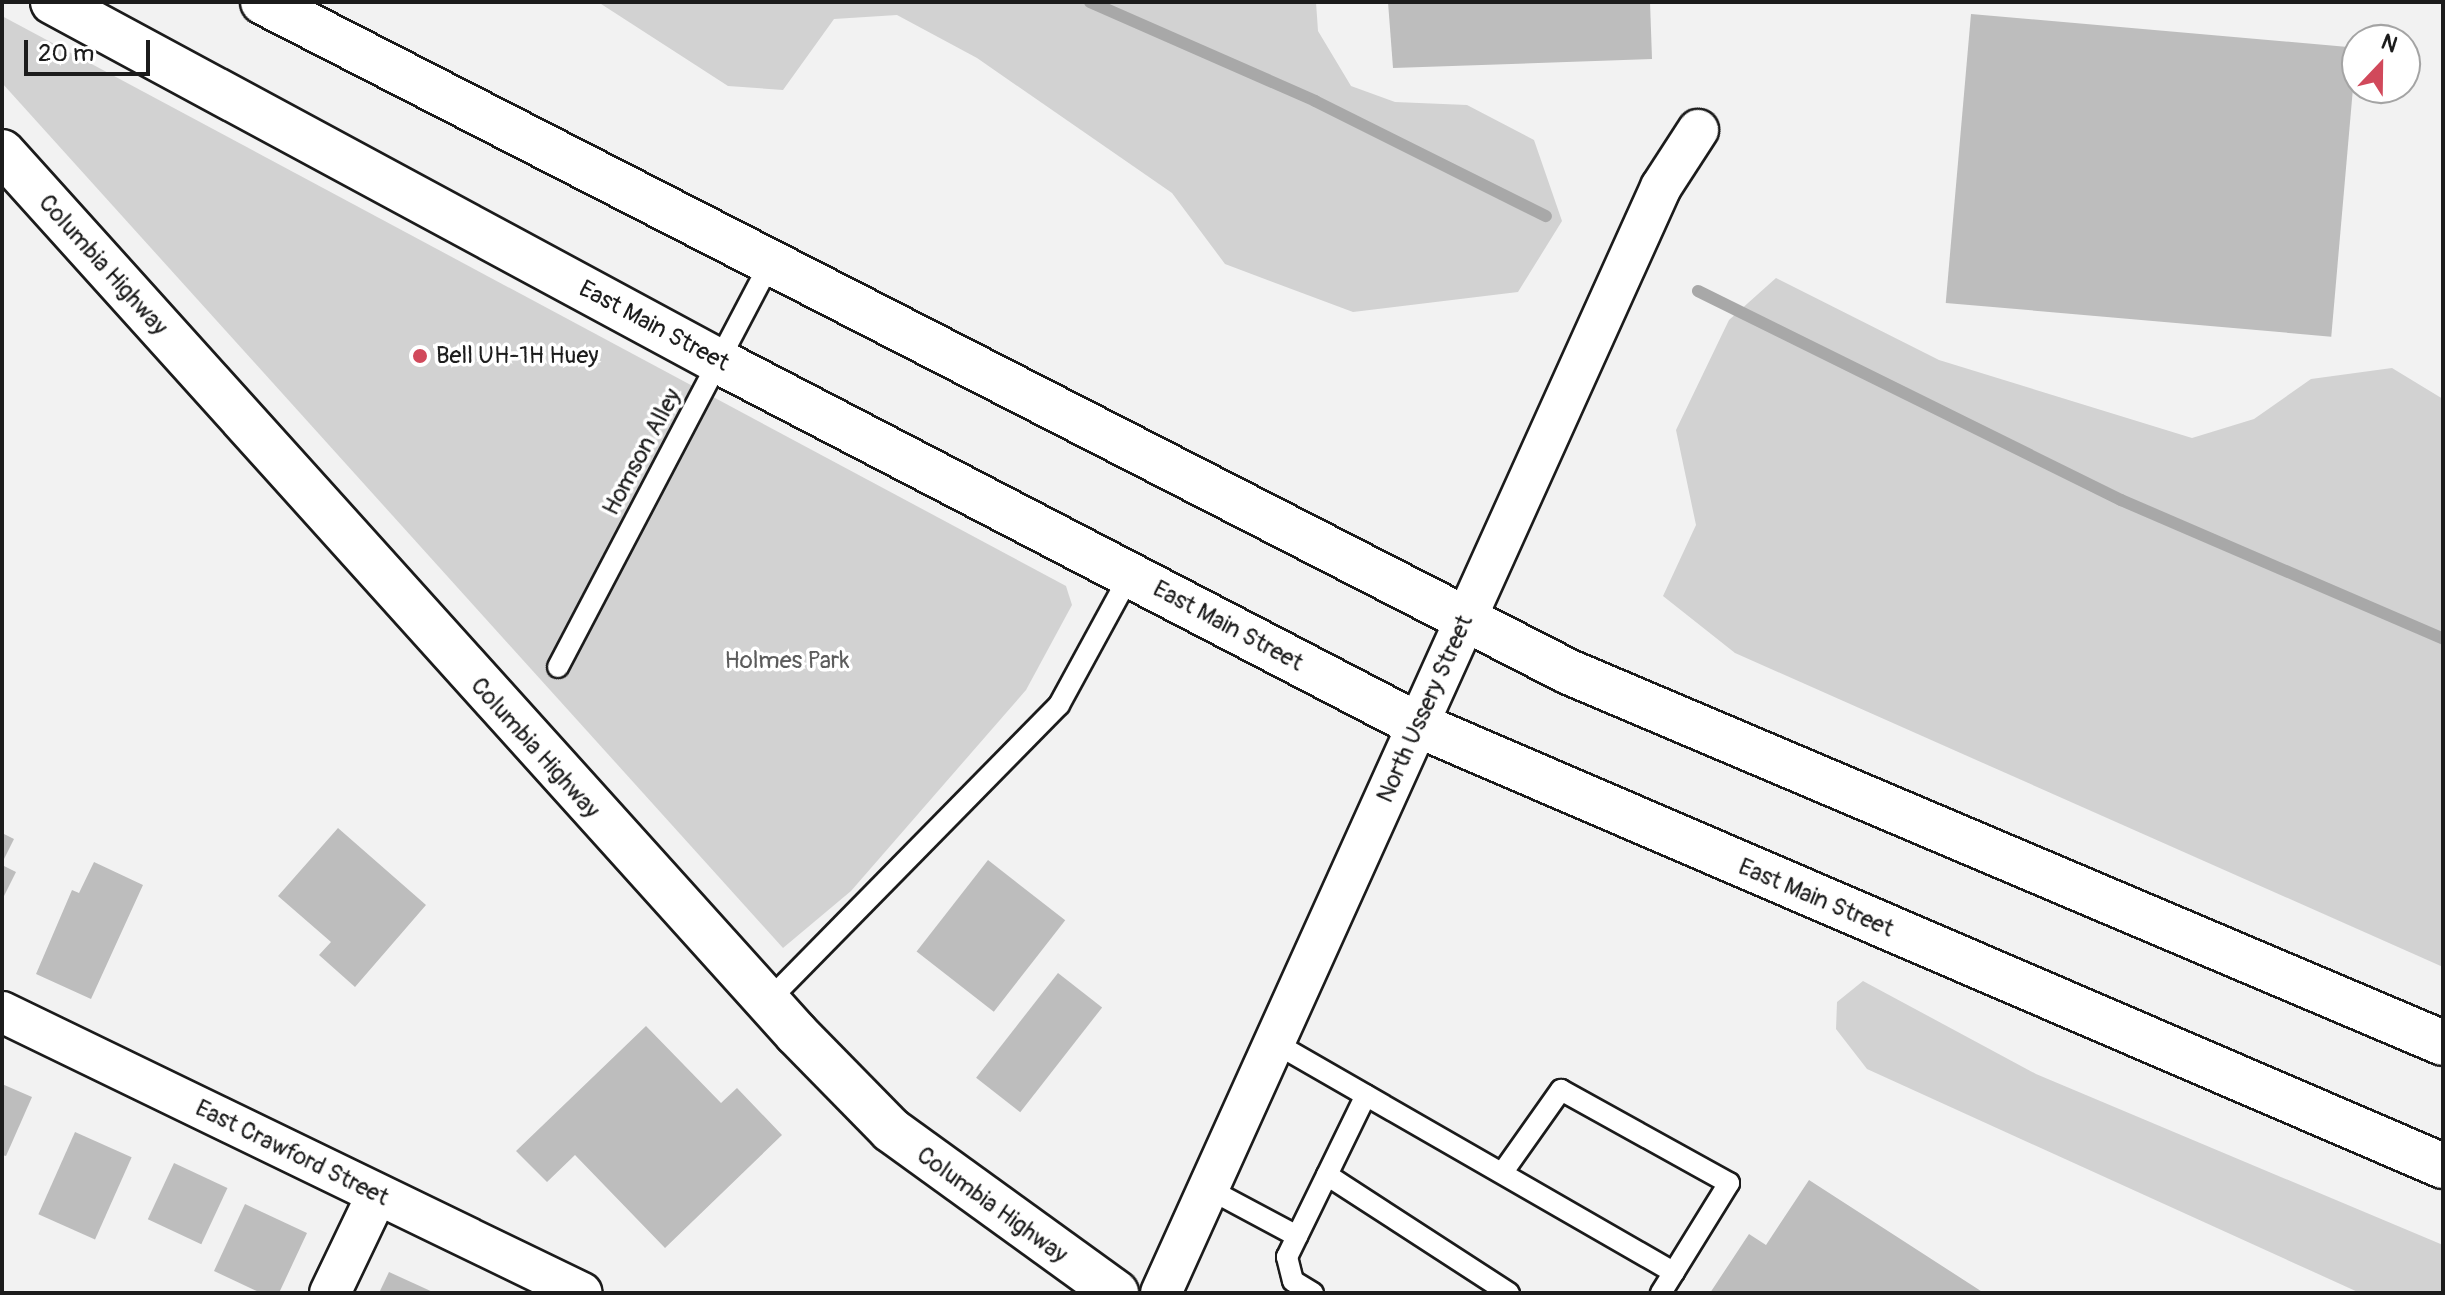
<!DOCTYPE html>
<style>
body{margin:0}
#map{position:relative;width:2445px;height:1295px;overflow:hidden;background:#f2f2f2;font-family:Pangolin,sans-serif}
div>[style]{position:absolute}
.green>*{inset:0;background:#d2d2d2}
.stream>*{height:12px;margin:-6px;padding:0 6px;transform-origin:6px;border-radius:6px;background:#a8a8a8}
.building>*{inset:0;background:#bdbdbd;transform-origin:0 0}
.roads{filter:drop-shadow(2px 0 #1c1c1c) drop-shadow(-2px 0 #1c1c1c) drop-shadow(0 2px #1c1c1c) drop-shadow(0 -2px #1c1c1c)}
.lane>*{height:20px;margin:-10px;padding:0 10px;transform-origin:10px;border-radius:10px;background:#fff}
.street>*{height:40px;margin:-20px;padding:0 20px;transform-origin:20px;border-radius:20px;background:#fff}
.secondary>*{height:44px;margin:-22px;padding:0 22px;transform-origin:22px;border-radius:22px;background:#fff}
.primary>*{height:44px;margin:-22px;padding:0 22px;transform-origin:22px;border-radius:22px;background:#fff}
.dots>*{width:22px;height:22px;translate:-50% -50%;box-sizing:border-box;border:4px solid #fff;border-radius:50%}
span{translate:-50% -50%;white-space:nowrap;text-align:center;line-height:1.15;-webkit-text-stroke:7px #fff;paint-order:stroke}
.street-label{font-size:24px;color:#1c1c1c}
.poi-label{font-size:24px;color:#1c1c1c}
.left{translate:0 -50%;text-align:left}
.park-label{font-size:24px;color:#5c5c5c}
.frame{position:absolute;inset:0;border:4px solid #1c1c1c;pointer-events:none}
.north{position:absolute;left:2341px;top:24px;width:80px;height:80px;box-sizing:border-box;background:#fff;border:2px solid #a4a4a4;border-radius:50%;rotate:22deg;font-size:22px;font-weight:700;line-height:32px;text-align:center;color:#1c1c1c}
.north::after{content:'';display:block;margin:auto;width:28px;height:36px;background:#d1495b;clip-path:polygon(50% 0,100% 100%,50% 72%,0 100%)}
.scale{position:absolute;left:24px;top:40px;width:126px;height:36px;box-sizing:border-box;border:4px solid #1c1c1c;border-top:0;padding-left:10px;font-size:24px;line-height:28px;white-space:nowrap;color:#1c1c1c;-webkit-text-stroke:6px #fff;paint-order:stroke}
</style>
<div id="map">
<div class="green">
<i style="clip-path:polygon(598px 2px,1316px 2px,1318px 31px,1351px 86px,1395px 102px,1467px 105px,1534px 140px,1562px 221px,1518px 292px,1353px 312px,1225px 264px,1172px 193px,977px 58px,897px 15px,834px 19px,783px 90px,728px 86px)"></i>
<i style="clip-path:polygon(2px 16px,1066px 586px,1072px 605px,1026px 690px,851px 891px,783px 948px,2px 83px)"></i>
<i style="clip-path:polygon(1776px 278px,1939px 360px,2192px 438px,2254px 419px,2311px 379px,2392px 368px,2443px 399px,2443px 967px,1735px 653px,1663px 596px,1696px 525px,1676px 430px,1729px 320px)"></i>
<i style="clip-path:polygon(1863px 981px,2036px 1074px,2443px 1245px,2443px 1293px,2360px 1293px,1867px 1069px,1836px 1029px,1837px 1002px)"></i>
</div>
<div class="stream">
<i style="left:1090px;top:2px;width:246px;rotate:23.7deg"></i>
<i style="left:1315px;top:101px;width:258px;rotate:26.5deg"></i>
<i style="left:1698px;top:291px;width:472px;rotate:26.3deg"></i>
<i style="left:2121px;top:500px;width:351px;rotate:23.3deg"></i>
</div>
<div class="building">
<i style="clip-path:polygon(1388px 2px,1650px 2px,1652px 59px,1393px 68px)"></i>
<i style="left:1971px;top:14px;width:387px;height:290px;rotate:5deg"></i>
<i style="clip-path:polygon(338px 828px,426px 905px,355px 987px,319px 955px,331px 942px,278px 896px)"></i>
<i style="clip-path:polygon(2px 833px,14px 839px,2px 863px)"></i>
<i style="left:988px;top:860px;width:98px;height:116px;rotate:38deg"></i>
<i style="clip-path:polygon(94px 862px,143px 885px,91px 999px,36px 974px,72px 890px,79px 893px)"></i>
<i style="clip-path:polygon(2px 865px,16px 872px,2px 900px)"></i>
<i style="left:1058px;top:973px;width:56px;height:133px;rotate:38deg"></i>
<i style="clip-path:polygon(646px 1026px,721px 1103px,737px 1088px,782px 1135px,665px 1248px,575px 1155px,547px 1182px,516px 1151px)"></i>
<i style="clip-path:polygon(2px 1084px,32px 1097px,6px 1156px,2px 1155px)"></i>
<i style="left:75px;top:1132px;width:62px;height:90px;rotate:24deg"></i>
<i style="left:174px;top:1163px;width:59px;height:62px;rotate:25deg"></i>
<i style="clip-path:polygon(1809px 1180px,1984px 1293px,1710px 1293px,1749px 1234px,1766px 1245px)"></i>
<i style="clip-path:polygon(245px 1204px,307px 1233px,279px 1293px,261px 1293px,214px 1271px)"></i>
<i style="clip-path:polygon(389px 1272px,435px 1293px,379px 1293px)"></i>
</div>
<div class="roads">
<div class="lane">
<i style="left:558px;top:667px;width:458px;rotate:-62.3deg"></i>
<i style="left:767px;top:1002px;width:417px;rotate:-45.5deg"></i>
<i style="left:1059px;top:705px;width:148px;rotate:-61.4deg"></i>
<i style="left:1275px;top:1043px;width:460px;rotate:29.9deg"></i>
<i style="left:1674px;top:1272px;width:25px;rotate:122deg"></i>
<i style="left:1505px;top:1169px;width:97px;rotate:-54.7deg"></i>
<i style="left:1561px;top:1090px;width:192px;rotate:29deg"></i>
<i style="left:1729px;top:1183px;width:105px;rotate:121.7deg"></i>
<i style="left:1327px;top:1175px;width:217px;rotate:33deg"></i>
<i style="left:1209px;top:1189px;width:100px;rotate:28.1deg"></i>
<i style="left:1313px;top:1293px;width:23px;rotate:-149deg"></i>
<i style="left:1293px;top:1281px;width:25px;rotate:-104deg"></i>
<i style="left:1287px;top:1257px;width:180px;rotate:-64deg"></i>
</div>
<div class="street">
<i style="left:2px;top:1012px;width:644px;rotate:25.85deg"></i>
<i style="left:330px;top:1293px;width:109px;rotate:-64.4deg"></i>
<i style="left:1161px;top:1293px;width:1214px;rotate:-65.67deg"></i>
<i style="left:1661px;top:187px;width:68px;rotate:-57deg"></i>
</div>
<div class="secondary">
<i style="left:2px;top:152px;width:1187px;rotate:47.97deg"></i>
<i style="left:797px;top:1034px;width:134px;rotate:45.6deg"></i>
<i style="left:891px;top:1130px;width:278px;rotate:35.9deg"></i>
</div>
<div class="primary">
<i style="left:53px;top:2px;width:758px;rotate:28.36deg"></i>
<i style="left:720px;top:362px;width:787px;rotate:27.48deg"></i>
<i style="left:1418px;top:725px;width:1116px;rotate:23.28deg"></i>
<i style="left:263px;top:2px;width:1468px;rotate:27.16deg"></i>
<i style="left:1569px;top:672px;width:949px;rotate:23deg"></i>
</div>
</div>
<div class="dots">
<i style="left:420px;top:356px;background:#d1495b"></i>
</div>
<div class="street-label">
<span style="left:103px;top:265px;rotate:48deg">Columbia Highway</span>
<span style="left:654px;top:326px;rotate:28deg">East Main Street</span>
<span style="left:642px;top:452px;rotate:-62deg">Homson Alley</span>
<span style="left:1228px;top:626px;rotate:28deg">East Main Street</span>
<span style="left:1425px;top:709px;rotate:-66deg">North Ussery Street</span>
<span style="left:535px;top:748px;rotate:48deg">Columbia Highway</span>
<span style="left:1816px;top:898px;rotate:23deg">East Main Street</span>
<span style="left:292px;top:1153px;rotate:26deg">East Crawford Street</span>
<span style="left:992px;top:1205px;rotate:36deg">Columbia Highway</span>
</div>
<div class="poi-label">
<span class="left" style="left:436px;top:356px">Bell UH-1H Huey</span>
</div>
<div class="park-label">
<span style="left:787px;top:661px">Holmes Park</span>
</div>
<div class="frame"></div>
<div class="north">N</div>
<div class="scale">20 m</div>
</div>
